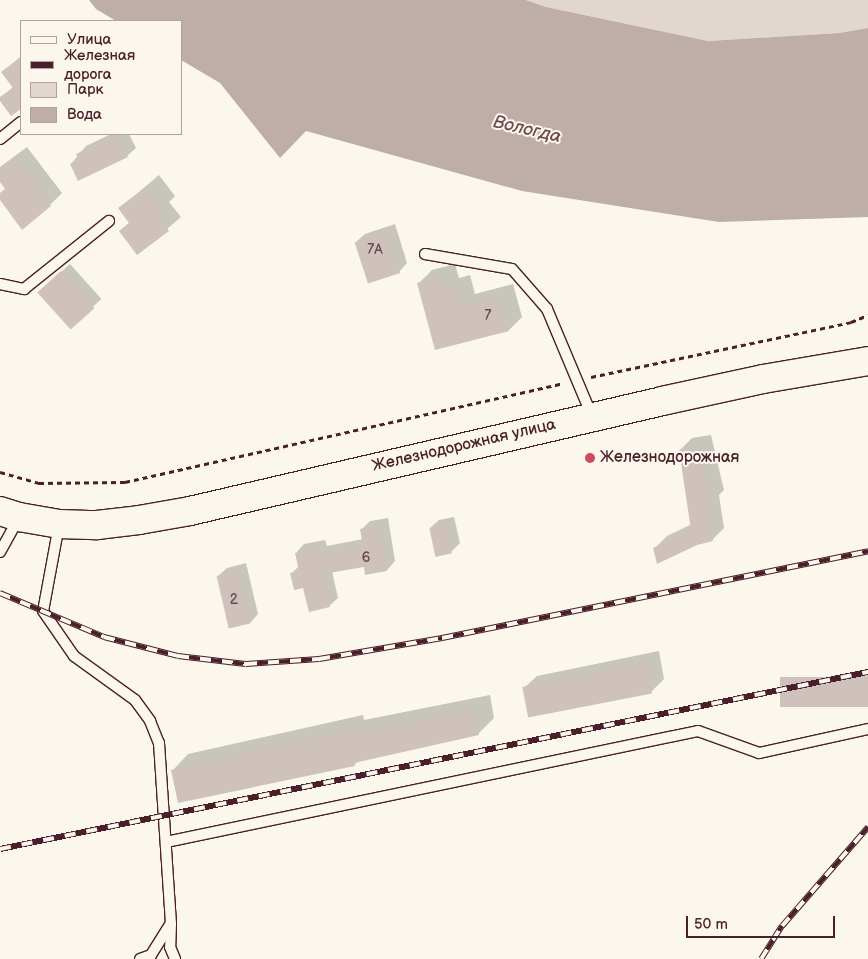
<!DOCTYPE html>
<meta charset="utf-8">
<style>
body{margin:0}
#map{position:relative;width:868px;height:959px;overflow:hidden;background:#fbf7ec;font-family:"Balsamiq Sans",sans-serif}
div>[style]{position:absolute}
.green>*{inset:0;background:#e2d7d0}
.water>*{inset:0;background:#bfadaa}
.shadow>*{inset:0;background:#0003;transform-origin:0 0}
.building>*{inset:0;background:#cfc2bc;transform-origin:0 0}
.path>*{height:3px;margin-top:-1.5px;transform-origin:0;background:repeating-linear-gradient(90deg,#4a1f2b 0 5px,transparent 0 9px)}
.roads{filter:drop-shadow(1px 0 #4a1f2b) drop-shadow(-1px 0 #4a1f2b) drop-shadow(0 1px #4a1f2b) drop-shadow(0 -1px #4a1f2b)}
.lane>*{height:10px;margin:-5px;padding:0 5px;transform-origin:5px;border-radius:5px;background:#fbf7ec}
.secondary>*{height:28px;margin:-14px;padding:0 14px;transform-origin:14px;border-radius:14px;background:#fbf7ec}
.rail>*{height:5.5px;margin-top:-2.75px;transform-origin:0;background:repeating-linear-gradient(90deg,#fbf7ec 0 11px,#4a1f2b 0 22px);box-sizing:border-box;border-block:1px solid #4a1f2b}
.dots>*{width:14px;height:14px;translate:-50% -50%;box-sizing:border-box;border:2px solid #fbf7ec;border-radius:50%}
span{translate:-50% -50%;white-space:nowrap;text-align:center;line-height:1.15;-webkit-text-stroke:4px #fbf7ec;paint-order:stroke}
.number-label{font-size:14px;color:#6b484f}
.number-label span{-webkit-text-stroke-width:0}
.street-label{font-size:16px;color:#4a1f2b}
.poi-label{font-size:16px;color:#4a1f2b}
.left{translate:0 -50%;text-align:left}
.water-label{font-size:18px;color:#6d4a51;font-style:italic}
.legend{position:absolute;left:20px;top:20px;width:162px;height:115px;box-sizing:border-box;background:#fbf7ec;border:1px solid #b4a19f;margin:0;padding:6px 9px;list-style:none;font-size:15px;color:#4a1f2b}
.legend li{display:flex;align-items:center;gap:10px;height:25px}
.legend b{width:25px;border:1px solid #b4a19f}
.scale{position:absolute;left:686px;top:916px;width:149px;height:22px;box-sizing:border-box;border:2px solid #4a1f2b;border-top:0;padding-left:6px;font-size:15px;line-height:18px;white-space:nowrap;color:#4a1f2b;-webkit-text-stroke:4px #fbf7ec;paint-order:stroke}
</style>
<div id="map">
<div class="green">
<i style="clip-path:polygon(526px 0,868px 0,868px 28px,839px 33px,708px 41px,546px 7px)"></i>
</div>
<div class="water">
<i style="clip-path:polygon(89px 0,526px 0,546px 7px,708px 41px,839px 33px,868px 28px,868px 217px,719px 222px,522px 191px,306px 131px,280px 158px,220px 83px,181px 60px,181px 21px,116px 21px,96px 9px)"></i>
</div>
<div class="shadow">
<i style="clip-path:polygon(21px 56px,21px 107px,11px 115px,0 99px,14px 86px,3px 72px)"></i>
<i style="clip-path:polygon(111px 134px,129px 134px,136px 148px,127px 156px,71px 164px,86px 146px)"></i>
<i style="clip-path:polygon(27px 147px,62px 193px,50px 205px,0 198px,6px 189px,0 180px,0 167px)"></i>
<i style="clip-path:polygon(159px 175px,175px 196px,169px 202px,181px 217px,138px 254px,120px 231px,130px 222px,120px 208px)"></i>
<i style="clip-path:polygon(395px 224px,407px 263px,399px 272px,356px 242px,365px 234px)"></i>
<i style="left:70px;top:264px;width:47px;height:42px;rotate:48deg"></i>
<i style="clip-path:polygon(455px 264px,459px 278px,470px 275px,475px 294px,513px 284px,522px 317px,509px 330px,436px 349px,419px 283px,432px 270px)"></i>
<i style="clip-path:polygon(711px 435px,724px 490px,719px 495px,724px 528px,712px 540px,655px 548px,667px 536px,692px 524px,680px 450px,692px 438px)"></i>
<i style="clip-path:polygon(454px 517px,460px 543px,452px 551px,430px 528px,439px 520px)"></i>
<i style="clip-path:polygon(388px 518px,395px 561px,387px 570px,366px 574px,365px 565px,332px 571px,338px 598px,329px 606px,304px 586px,292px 573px,299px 566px,296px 553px,304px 544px,325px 540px,327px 546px,363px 539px,361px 530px,370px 521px)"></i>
<i style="clip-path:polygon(246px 563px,258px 614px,250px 623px,230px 627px,218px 576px,227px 568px)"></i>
<i style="clip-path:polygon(659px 651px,664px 679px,651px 692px,524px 688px,537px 676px)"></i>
<i style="clip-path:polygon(868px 669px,868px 706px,783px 695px,794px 684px)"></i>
<i style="clip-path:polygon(490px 695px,494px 718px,478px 734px,358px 761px,354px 765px,173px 770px,188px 754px,363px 715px,364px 720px)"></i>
</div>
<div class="building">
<i style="clip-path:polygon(21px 57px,21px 109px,11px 116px,0 101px,0 97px,13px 88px,1px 72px)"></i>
<i style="clip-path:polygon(117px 134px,128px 157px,78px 181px,70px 164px,79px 160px,76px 154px)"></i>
<i style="clip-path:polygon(14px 158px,51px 206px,22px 230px,0 200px,0 193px,5px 189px,0 182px,0 168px)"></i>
<i style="clip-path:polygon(146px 187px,163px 210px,157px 215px,169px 231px,137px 255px,119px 231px,129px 223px,118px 208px)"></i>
<i style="left:387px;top:232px;width:43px;height:34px;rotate:72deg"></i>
<i style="left:61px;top:271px;width:50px;height:32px;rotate:48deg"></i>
<i style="clip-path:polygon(442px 276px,446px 290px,457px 287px,462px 306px,500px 296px,509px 331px,435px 350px,417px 283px)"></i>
<i style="clip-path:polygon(699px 446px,713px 503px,707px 504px,713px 541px,697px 545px,657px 564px,653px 548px,691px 530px,679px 450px)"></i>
<i style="left:446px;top:525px;width:29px;height:17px;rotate:78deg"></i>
<i style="clip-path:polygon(379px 526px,387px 571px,365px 575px,364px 567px,323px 574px,330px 607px,309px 612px,303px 588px,294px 590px,290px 573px,299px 571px,295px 553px,317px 548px,318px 554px,363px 546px,360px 529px)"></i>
<i style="left:238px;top:571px;width:54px;height:22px;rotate:77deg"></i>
<i style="left:646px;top:663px;width:31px;height:126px;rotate:79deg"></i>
<i style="left:868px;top:677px;width:30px;height:88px;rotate:90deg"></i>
<i style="clip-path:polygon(474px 710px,479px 735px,354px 763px,355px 766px,178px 803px,171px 770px,348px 730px,349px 735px)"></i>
</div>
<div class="path">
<i style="left:591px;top:377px;width:266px;rotate:-11.9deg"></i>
<i style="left:851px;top:322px;width:18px;rotate:-22deg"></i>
<i style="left:0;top:472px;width:41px;rotate:15.8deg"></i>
<i style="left:39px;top:483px;width:86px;rotate:-0.7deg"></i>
<i style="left:125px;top:482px;width:449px;rotate:-12.7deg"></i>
</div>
<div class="roads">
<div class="lane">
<i style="left:0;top:139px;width:27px;rotate:-39deg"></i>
<i style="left:425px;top:254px;width:88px;rotate:9.8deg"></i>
<i style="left:512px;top:269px;width:53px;rotate:48.8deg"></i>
<i style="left:547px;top:309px;width:116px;rotate:67.2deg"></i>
<i style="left:0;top:284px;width:25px;rotate:12deg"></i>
<i style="left:24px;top:289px;width:109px;rotate:-38.7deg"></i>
<i style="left:59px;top:525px;width:87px;rotate:100.5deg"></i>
<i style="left:43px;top:611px;width:55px;rotate:55.4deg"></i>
<i style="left:74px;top:656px;width:75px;rotate:35.8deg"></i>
<i style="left:135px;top:700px;width:26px;rotate:54deg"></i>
<i style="left:150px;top:721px;width:24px;rotate:68deg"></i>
<i style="left:159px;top:743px;width:181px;rotate:86.2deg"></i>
<i style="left:171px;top:924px;width:23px;rotate:92deg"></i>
<i style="left:170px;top:947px;width:13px;rotate:67deg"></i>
<i style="left:0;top:552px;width:39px;rotate:-61deg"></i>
<i style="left:166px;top:842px;width:543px;rotate:-11.79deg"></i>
<i style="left:698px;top:731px;width:65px;rotate:19.8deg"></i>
<i style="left:759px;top:753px;width:112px;rotate:-12.4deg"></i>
<i style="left:140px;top:959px;width:12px;rotate:-20deg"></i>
<i style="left:151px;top:955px;width:36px;rotate:-58deg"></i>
</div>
<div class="secondary">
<i style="left:0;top:511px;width:20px;rotate:18deg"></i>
<i style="left:19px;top:517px;width:41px;rotate:9.9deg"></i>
<i style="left:59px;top:524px;width:38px;rotate:2deg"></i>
<i style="left:97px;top:525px;width:42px;rotate:-6.8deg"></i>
<i style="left:139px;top:520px;width:52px;rotate:-10deg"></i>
<i style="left:190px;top:511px;width:485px;rotate:-13.1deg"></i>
<i style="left:662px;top:401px;width:103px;rotate:-12.3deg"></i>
<i style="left:763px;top:379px;width:107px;rotate:-9.7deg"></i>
</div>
</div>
<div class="rail">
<i style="left:0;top:593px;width:113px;rotate:22.9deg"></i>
<i style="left:104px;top:637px;width:76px;rotate:14.4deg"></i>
<i style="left:178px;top:656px;width:68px;rotate:6.7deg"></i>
<i style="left:246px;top:664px;width:73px;rotate:-3.9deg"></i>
<i style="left:319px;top:659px;width:125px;rotate:-9.7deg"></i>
<i style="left:442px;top:638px;width:435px;rotate:-11.5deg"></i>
<i style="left:0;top:849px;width:886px;rotate:-11.53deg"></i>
<i style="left:761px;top:959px;width:39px;rotate:-58deg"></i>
<i style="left:782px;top:926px;width:131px;rotate:-49deg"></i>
</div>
<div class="dots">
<i style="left:590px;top:458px;background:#d1495b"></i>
</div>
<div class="number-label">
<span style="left:375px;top:250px">7А</span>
<span style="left:488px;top:316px">7</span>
<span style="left:366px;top:558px">6</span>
<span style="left:234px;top:600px">2</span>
</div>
<div class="street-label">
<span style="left:464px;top:446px;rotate:-13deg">Железнодорожная улица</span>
</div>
<div class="poi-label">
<span class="left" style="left:600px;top:458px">Железнодорожная</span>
</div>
<div class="water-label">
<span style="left:527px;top:130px;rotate:13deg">Вологда</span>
</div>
<ul class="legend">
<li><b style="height:6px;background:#fbf7ec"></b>Улица</li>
<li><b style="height:6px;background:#4a1f2b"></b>Железная дорога</li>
<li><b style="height:14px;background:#e2d7d0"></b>Парк</li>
<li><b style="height:14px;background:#bfadaa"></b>Вода</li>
</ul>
<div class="scale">50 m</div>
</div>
